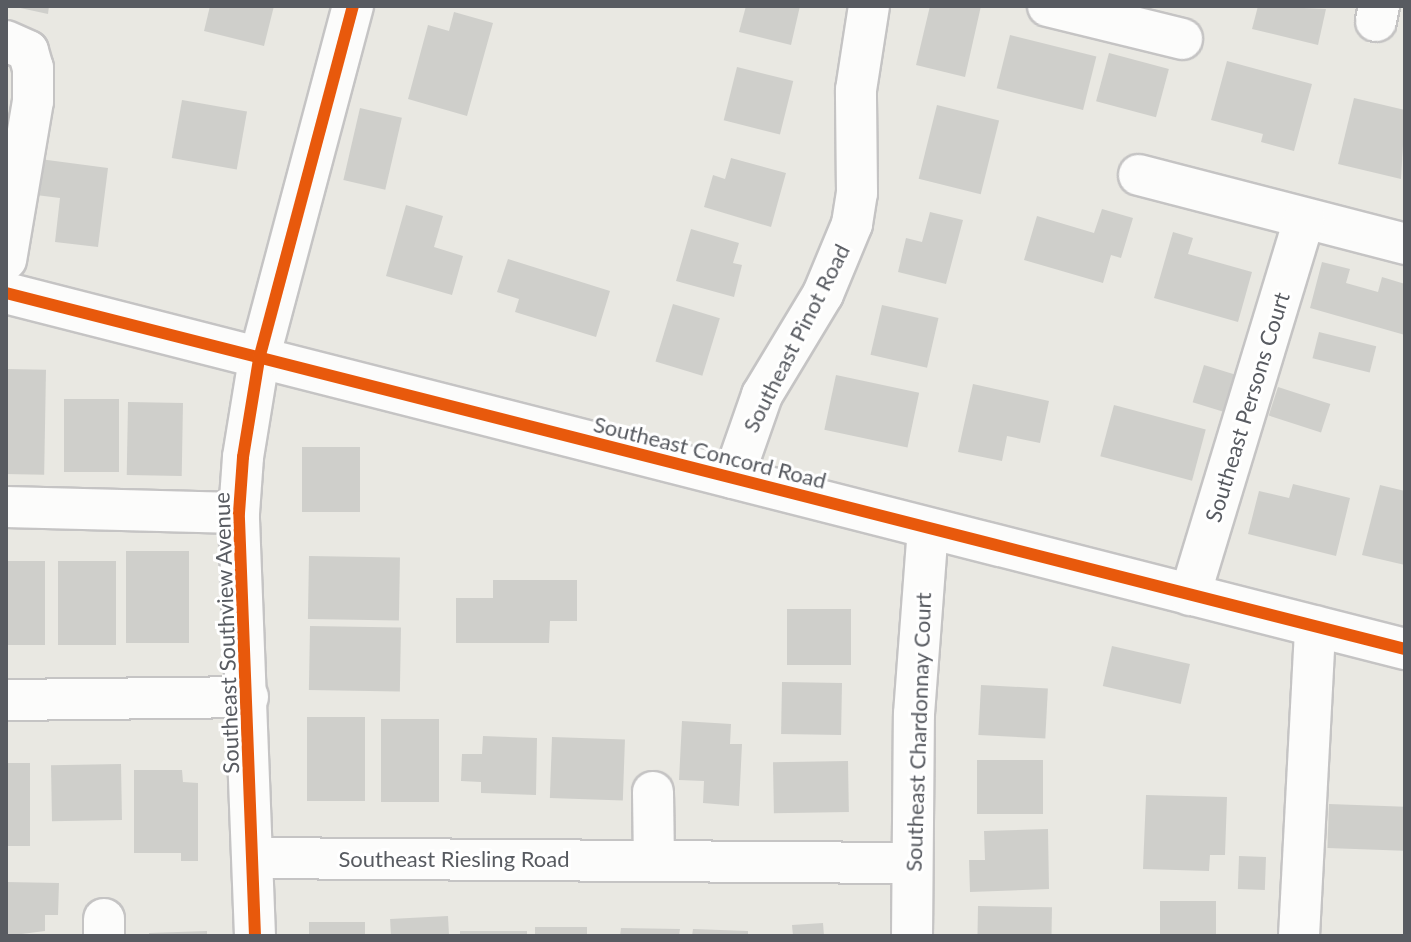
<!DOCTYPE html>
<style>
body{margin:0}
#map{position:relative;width:1411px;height:942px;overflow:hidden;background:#e9e8e2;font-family:Lato,sans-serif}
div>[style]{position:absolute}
.building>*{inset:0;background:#cfcfcb;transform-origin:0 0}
.roads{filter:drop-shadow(2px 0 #c5c4c4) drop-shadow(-2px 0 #c5c4c4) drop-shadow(0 2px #c5c4c4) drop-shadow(0 -2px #c5c4c4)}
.minor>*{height:40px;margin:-20px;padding:0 20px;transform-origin:20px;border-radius:20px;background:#fcfcfb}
.cycleway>*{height:12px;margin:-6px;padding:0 6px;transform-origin:6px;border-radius:6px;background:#e8590c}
span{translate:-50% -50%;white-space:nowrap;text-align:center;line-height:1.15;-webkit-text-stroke:6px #fff;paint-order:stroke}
.street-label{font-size:22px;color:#585b61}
.frame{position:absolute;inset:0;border:8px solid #585b61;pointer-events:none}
</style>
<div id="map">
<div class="building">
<i style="clip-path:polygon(11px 6px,49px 6px,48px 14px)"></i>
<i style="clip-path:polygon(210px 6px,274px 6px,264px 46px,204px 31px)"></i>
<i style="clip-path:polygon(746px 6px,800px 6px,791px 45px,739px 32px)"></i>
<i style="clip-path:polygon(930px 6px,981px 6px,965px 77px,916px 65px)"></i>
<i style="clip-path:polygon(1258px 6px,1326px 9px,1318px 45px,1252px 29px)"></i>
<i style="clip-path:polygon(454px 12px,493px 23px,467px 116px,408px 99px,428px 25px,449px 31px)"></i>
<i style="left:1010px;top:35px;width:89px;height:55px;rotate:14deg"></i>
<i style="left:1109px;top:53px;width:62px;height:50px;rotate:15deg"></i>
<i style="clip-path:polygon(1227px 61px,1312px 84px,1294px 151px,1261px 142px,1263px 134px,1211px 120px)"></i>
<i style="left:737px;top:67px;width:58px;height:55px;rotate:14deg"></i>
<i style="clip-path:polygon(1354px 98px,1405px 110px,1401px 179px,1338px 164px)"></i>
<i style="left:182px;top:100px;width:66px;height:59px;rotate:10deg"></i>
<i style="left:937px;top:105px;width:64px;height:76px;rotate:14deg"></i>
<i style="left:360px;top:108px;width:43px;height:74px;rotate:13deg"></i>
<i style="clip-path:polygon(32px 158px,108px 168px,98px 247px,55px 242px,60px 198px,28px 194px)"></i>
<i style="clip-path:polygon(731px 158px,786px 173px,771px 227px,704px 207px,713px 175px,725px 179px)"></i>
<i style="clip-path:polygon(406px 205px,443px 216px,434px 247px,463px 256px,452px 295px,386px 276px)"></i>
<i style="clip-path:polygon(1102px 209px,1133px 218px,1121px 258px,1111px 255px,1103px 283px,1024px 260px,1037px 216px,1094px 233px)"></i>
<i style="clip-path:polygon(930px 212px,963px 220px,946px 284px,898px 272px,906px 238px,922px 242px)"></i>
<i style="clip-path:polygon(691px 229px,739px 243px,733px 263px,742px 265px,734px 297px,676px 281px)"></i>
<i style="clip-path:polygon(1173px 232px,1193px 238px,1188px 254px,1252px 272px,1238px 322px,1154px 298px)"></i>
<i style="clip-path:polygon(508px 259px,610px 291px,596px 337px,515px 312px,519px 299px,497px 292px)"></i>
<i style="clip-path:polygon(1322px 262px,1350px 269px,1346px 283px,1378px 292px,1382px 277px,1405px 284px,1405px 335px,1310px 308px)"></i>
<i style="left:673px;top:304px;width:49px;height:60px;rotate:17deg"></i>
<i style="left:882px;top:305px;width:58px;height:51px;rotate:13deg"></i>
<i style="left:1319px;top:332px;width:59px;height:27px;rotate:14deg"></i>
<i style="left:1204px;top:365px;width:39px;height:39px;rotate:17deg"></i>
<i style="left:6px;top:369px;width:40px;height:105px;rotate:1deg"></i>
<i style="left:836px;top:375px;width:85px;height:56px;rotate:12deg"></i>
<i style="clip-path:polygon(973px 384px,1049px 401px,1040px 443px,1007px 436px,1002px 461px,958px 452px)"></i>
<i style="left:1278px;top:387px;width:55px;height:30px;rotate:18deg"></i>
<i style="left:64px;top:399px;width:55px;height:73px"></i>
<i style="left:128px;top:402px;width:55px;height:73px;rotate:1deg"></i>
<i style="left:1114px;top:405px;width:95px;height:53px;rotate:15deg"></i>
<i style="left:302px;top:447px;width:58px;height:65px"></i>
<i style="clip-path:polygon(1293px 484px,1350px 498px,1336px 556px,1248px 534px,1259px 491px,1289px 498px)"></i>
<i style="clip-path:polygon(1380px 485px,1405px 491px,1405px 565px,1362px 555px)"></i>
<i style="left:126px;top:551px;width:63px;height:92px"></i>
<i style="left:309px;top:556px;width:91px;height:63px;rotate:1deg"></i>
<i style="left:6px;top:561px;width:39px;height:84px"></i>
<i style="left:58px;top:561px;width:58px;height:84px"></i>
<i style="clip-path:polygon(493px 580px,577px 580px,577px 621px,550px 621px,549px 643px,456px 643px,456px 598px,493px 598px)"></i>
<i style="left:787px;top:609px;width:64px;height:56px"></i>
<i style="left:310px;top:626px;width:91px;height:64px;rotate:1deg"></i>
<i style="left:1112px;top:646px;width:80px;height:41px;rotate:13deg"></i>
<i style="left:782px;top:682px;width:60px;height:52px;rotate:1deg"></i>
<i style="left:981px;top:685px;width:67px;height:50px;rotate:3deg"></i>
<i style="left:307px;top:717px;width:58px;height:84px"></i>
<i style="left:381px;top:719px;width:58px;height:83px"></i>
<i style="clip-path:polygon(682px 721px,731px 724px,730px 744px,742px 744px,739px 806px,703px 803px,704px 781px,679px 780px)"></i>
<i style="clip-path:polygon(483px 736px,537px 738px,536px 795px,481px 793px,481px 782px,461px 781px,462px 754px,482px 754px)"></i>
<i style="left:552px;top:737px;width:73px;height:61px;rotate:2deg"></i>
<i style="left:977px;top:760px;width:66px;height:54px"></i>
<i style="left:848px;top:761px;width:51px;height:75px;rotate:89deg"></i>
<i style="left:6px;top:763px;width:24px;height:83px"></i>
<i style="left:121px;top:764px;width:56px;height:70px;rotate:89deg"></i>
<i style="clip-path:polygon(134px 770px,182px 770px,183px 782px,198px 783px,198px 861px,181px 861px,181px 853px,134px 853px)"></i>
<i style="clip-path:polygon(1146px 795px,1227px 797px,1225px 855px,1210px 855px,1209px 871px,1143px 869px)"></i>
<i style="left:1329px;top:804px;width:76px;height:44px;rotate:2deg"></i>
<i style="clip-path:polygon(1048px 829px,1049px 889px,970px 892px,969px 860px,985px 860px,984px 831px)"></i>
<i style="left:1239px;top:856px;width:27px;height:33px;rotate:2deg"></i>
<i style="clip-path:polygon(6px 882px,59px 883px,58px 915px,45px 915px,45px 931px,6px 936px)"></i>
<i style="left:1160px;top:901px;width:56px;height:35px"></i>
<i style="left:978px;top:906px;width:74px;height:30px;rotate:1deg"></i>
<i style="left:448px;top:916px;width:20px;height:58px;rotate:87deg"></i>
<i style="left:365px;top:922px;width:14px;height:56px;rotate:90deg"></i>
<i style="clip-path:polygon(823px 923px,824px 936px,793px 936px,792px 925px)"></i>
<i style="left:535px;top:927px;width:52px;height:9px"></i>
<i style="clip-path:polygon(621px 928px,680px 929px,679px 936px,620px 936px)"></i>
<i style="clip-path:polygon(693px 929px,748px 931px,748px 936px,692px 936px)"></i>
<i style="clip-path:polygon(207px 931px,207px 936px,149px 936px,149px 933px)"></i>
<i style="left:460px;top:931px;width:67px;height:5px"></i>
</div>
<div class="roads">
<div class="minor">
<i style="left:1048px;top:6px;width:138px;rotate:13.8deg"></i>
<i style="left:1376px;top:21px;width:15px;rotate:-79deg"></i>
<i style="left:6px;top:41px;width:24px;rotate:24deg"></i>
<i style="left:28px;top:51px;width:18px;rotate:74deg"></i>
<i style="left:33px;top:68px;width:33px;rotate:90deg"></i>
<i style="left:33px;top:101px;width:161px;rotate:99.6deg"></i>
<i style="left:1139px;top:175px;width:275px;rotate:14.5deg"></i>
<i style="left:6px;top:293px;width:1444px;rotate:14.28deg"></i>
<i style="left:733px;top:478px;width:88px;rotate:-70.7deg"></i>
<i style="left:762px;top:395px;width:118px;rotate:-58.9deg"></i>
<i style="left:823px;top:294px;width:76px;rotate:-67.5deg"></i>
<i style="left:852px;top:224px;width:31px;rotate:-81deg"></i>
<i style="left:857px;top:193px;width:103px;rotate:-90.6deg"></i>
<i style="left:856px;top:90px;width:85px;rotate:-81.2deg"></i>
<i style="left:6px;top:507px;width:233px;rotate:1.5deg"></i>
<i style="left:1190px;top:595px;width:393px;rotate:-73.1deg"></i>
<i style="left:6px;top:700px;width:242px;rotate:-0.7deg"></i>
<i style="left:653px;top:792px;width:68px;rotate:89.2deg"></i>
<i style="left:254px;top:858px;width:658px;rotate:0.44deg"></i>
<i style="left:104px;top:936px;width:17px;rotate:-90deg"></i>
<i style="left:255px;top:936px;width:423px;rotate:-92.2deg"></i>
<i style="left:239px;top:513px;width:56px;rotate:-85.9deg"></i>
<i style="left:243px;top:457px;width:99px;rotate:-80.7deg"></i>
<i style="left:259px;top:359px;width:365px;rotate:-75.1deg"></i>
<i style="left:912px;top:936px;width:222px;rotate:-89.5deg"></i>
<i style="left:914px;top:714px;width:186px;rotate:-85.7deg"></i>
<i style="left:1299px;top:936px;width:310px;rotate:-87deg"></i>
</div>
</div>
<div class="cycleway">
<i style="left:6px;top:293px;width:1444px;rotate:14.28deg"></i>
<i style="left:255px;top:936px;width:423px;rotate:-92.2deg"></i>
<i style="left:239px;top:513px;width:56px;rotate:-85.9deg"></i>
<i style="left:243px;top:457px;width:99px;rotate:-80.7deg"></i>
<i style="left:259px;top:359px;width:365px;rotate:-75.1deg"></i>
</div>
<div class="street-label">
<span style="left:796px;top:338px;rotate:-63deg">Southeast Pinot Road</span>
<span style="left:1247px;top:407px;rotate:-73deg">Southeast Persons Court</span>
<span style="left:710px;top:452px;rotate:14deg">Southeast Concord Road</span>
<span style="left:226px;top:633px;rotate:-92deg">Southeast Southview Avenue</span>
<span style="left:918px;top:732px;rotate:-88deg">Southeast Chardonnay Court</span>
<span style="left:454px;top:859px">Southeast Riesling Road</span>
</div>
<div class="frame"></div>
</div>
